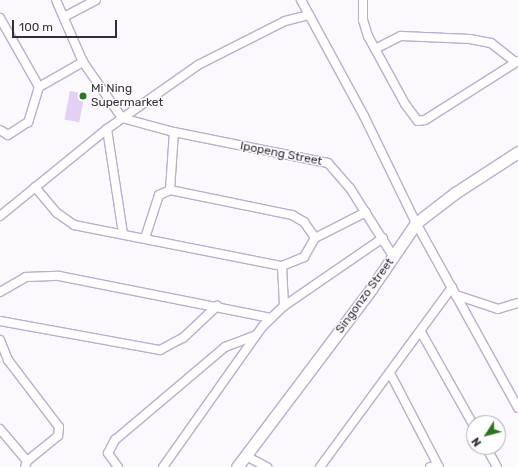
<!DOCTYPE html>
<style>
body{margin:0}
#map{position:relative;width:518px;height:467px;overflow:hidden;background:#fbf8fe;font-family:Rubik,sans-serif}
div>[style]{position:absolute}
.building>*{inset:0;background:#e3d0f3;transform-origin:0 0}
.roads{filter:drop-shadow(1px 0 #bdadcb) drop-shadow(-1px 0 #bdadcb) drop-shadow(0 1px #bdadcb) drop-shadow(0 -1px #bdadcb)}
.street>*{height:8px;margin:-4px;padding:0 4px;transform-origin:4px;border-radius:4px;background:#fff}
.secondary>*{height:11px;margin:-5.5px;padding:0 5.5px;transform-origin:5.5px;border-radius:5.5px;background:#fff}
.dots>*{width:11px;height:11px;translate:-50% -50%;box-sizing:border-box;border:2px solid #fff;border-radius:50%}
span{translate:-50% -50%;white-space:nowrap;text-align:center;line-height:1.15;-webkit-text-stroke:3px #fff;paint-order:stroke}
.poi-label{font-size:12px;color:#342d39}
.left{translate:0 -50%;text-align:left}
.street-label{font-size:12px;color:#342d39}
.north{position:absolute;left:466px;top:415px;width:40px;height:40px;box-sizing:border-box;background:#fff;border:1px solid #aeabb0;border-radius:50%;rotate:234deg;font-size:11px;font-weight:700;line-height:16px;text-align:center;color:#342d39}
.north::after{content:'';display:block;margin:auto;width:14px;height:18px;background:#2a771e;clip-path:polygon(50% 0,100% 100%,50% 72%,0 100%)}
.scale{position:absolute;left:12px;top:20px;width:105px;height:18px;box-sizing:border-box;border:2px solid #342d39;border-top:0;padding-left:5px;font-size:12px;line-height:14px;white-space:nowrap;color:#342d39;-webkit-text-stroke:3px #fff;paint-order:stroke}
</style>
<div id="map">
<div class="building">
<i style="left:70px;top:91px;width:15px;height:29px;rotate:11deg"></i>
</div>
<div class="roads">
<div class="street">
<i style="left:56px;top:0;width:68px;rotate:66.5deg"></i>
<i style="left:83px;top:62px;width:68px;rotate:55.1deg"></i>
<i style="left:122px;top:118px;width:54px;rotate:15.1deg"></i>
<i style="left:174px;top:132px;width:157px;rotate:11.4deg"></i>
<i style="left:328px;top:163px;width:33px;rotate:49deg"></i>
<i style="left:350px;top:188px;width:80px;rotate:57.7deg"></i>
<i style="left:301px;top:0;width:132px;rotate:61.5deg"></i>
<i style="left:364px;top:116px;width:119px;rotate:64.1deg"></i>
<i style="left:416px;top:223px;width:211px;rotate:61.1deg"></i>
<i style="left:363px;top:0;width:20px;rotate:90deg"></i>
<i style="left:363px;top:20px;width:17px;rotate:73deg"></i>
<i style="left:368px;top:36px;width:77px;rotate:61.4deg"></i>
<i style="left:405px;top:104px;width:21px;rotate:53deg"></i>
<i style="left:418px;top:121px;width:7px;rotate:-8deg"></i>
<i style="left:425px;top:120px;width:110px;rotate:-32.4deg"></i>
<i style="left:64px;top:17px;width:36px;rotate:-28deg"></i>
<i style="left:0;top:18px;width:79px;rotate:60.5deg"></i>
<i style="left:39px;top:87px;width:37px;rotate:107deg"></i>
<i style="left:28px;top:122px;width:24px;rotate:147deg"></i>
<i style="left:8px;top:135px;width:9px;rotate:-148deg"></i>
<i style="left:375px;top:49px;width:29px;rotate:-27deg"></i>
<i style="left:401px;top:36px;width:69px;rotate:2.5deg"></i>
<i style="left:470px;top:39px;width:21px;rotate:11deg"></i>
<i style="left:491px;top:43px;width:31px;rotate:38deg"></i>
<i style="left:39px;top:87px;width:51px;rotate:-29.6deg"></i>
<i style="left:107px;top:129px;width:106px;rotate:81.3deg"></i>
<i style="left:35px;top:187px;width:34px;rotate:50deg"></i>
<i style="left:57px;top:213px;width:21px;rotate:35deg"></i>
<i style="left:74px;top:225px;width:212px;rotate:11.2deg"></i>
<i style="left:282px;top:266px;width:24px;rotate:-22deg"></i>
<i style="left:304px;top:257px;width:22px;rotate:-60deg"></i>
<i style="left:315px;top:238px;width:57px;rotate:-27deg"></i>
<i style="left:170px;top:190px;width:58px;rotate:-86.1deg"></i>
<i style="left:0;top:216px;width:138px;rotate:-39.1deg"></i>
<i style="left:107px;top:129px;width:111px;rotate:-35.1deg"></i>
<i style="left:198px;top:65px;width:97px;rotate:-26.8deg"></i>
<i style="left:285px;top:21px;width:25px;rotate:-14deg"></i>
<i style="left:145px;top:238px;width:45px;rotate:-72deg"></i>
<i style="left:159px;top:195px;width:12px;rotate:-24deg"></i>
<i style="left:170px;top:190px;width:125px;rotate:11.6deg"></i>
<i style="left:292px;top:215px;width:14px;rotate:30deg"></i>
<i style="left:304px;top:222px;width:19px;rotate:55deg"></i>
<i style="left:282px;top:266px;width:40px;rotate:87.1deg"></i>
<i style="left:0;top:292px;width:30px;rotate:-30deg"></i>
<i style="left:26px;top:277px;width:33px;rotate:-2deg"></i>
<i style="left:59px;top:276px;width:216px;rotate:11.2deg"></i>
<i style="left:456px;top:295px;width:44px;rotate:18.4deg"></i>
<i style="left:498px;top:309px;width:21px;rotate:-17deg"></i>
<i style="left:0;top:321px;width:163px;rotate:10.3deg"></i>
<i style="left:160px;top:350px;width:26px;rotate:-28deg"></i>
<i style="left:183px;top:338px;width:47px;rotate:-43.3deg"></i>
<i style="left:421px;top:332px;width:108px;rotate:60.6deg"></i>
<i style="left:0;top:340px;width:22px;rotate:68deg"></i>
<i style="left:8px;top:360px;width:84px;rotate:52.7deg"></i>
<i style="left:59px;top:427px;width:9px;rotate:96deg"></i>
<i style="left:58px;top:436px;width:40px;rotate:141deg"></i>
<i style="left:27px;top:461px;width:6px;rotate:108deg"></i>
<i style="left:390px;top:373px;width:106px;rotate:62.5deg"></i>
<i style="left:0;top:429px;width:42px;rotate:49.8deg"></i>
<i style="left:486px;top:447px;width:23px;rotate:61deg"></i>
<i style="left:246px;top:456px;width:24px;rotate:28deg"></i>
<i style="left:118px;top:467px;width:17px;rotate:-126deg"></i>
<i style="left:108px;top:453px;width:15px;rotate:-62deg"></i>
<i style="left:115px;top:440px;width:144px;rotate:-40.2deg"></i>
<i style="left:225px;top:347px;width:33px;rotate:-21deg"></i>
<i style="left:163px;top:467px;width:173px;rotate:-54.7deg"></i>
<i style="left:263px;top:326px;width:29px;rotate:-44deg"></i>
<i style="left:284px;top:306px;width:120px;rotate:-34.5deg"></i>
<i style="left:320px;top:467px;width:223px;rotate:-53.7deg"></i>
<i style="left:430px;top:467px;width:7px;rotate:-16deg"></i>
</div>
<div class="secondary">
<i style="left:237px;top:467px;width:223px;rotate:-53deg"></i>
<i style="left:371px;top:289px;width:80px;rotate:-55.7deg"></i>
<i style="left:416px;top:223px;width:49px;rotate:-37.6deg"></i>
<i style="left:455px;top:193px;width:75px;rotate:-33.1deg"></i>
</div>
</div>
<div class="dots">
<i style="left:83px;top:96px;background:#2a771e"></i>
</div>
<div class="poi-label">
<span class="left" style="left:91px;top:96px">Mi Ning<br>Supermarket</span>
</div>
<div class="street-label">
<span style="left:281px;top:154px;rotate:11deg">Ipopeng Street</span>
<span style="left:365px;top:296px;rotate:-54deg">Singonzo Street</span>
</div>
<div class="north">N</div>
<div class="scale">100 m</div>
</div>
